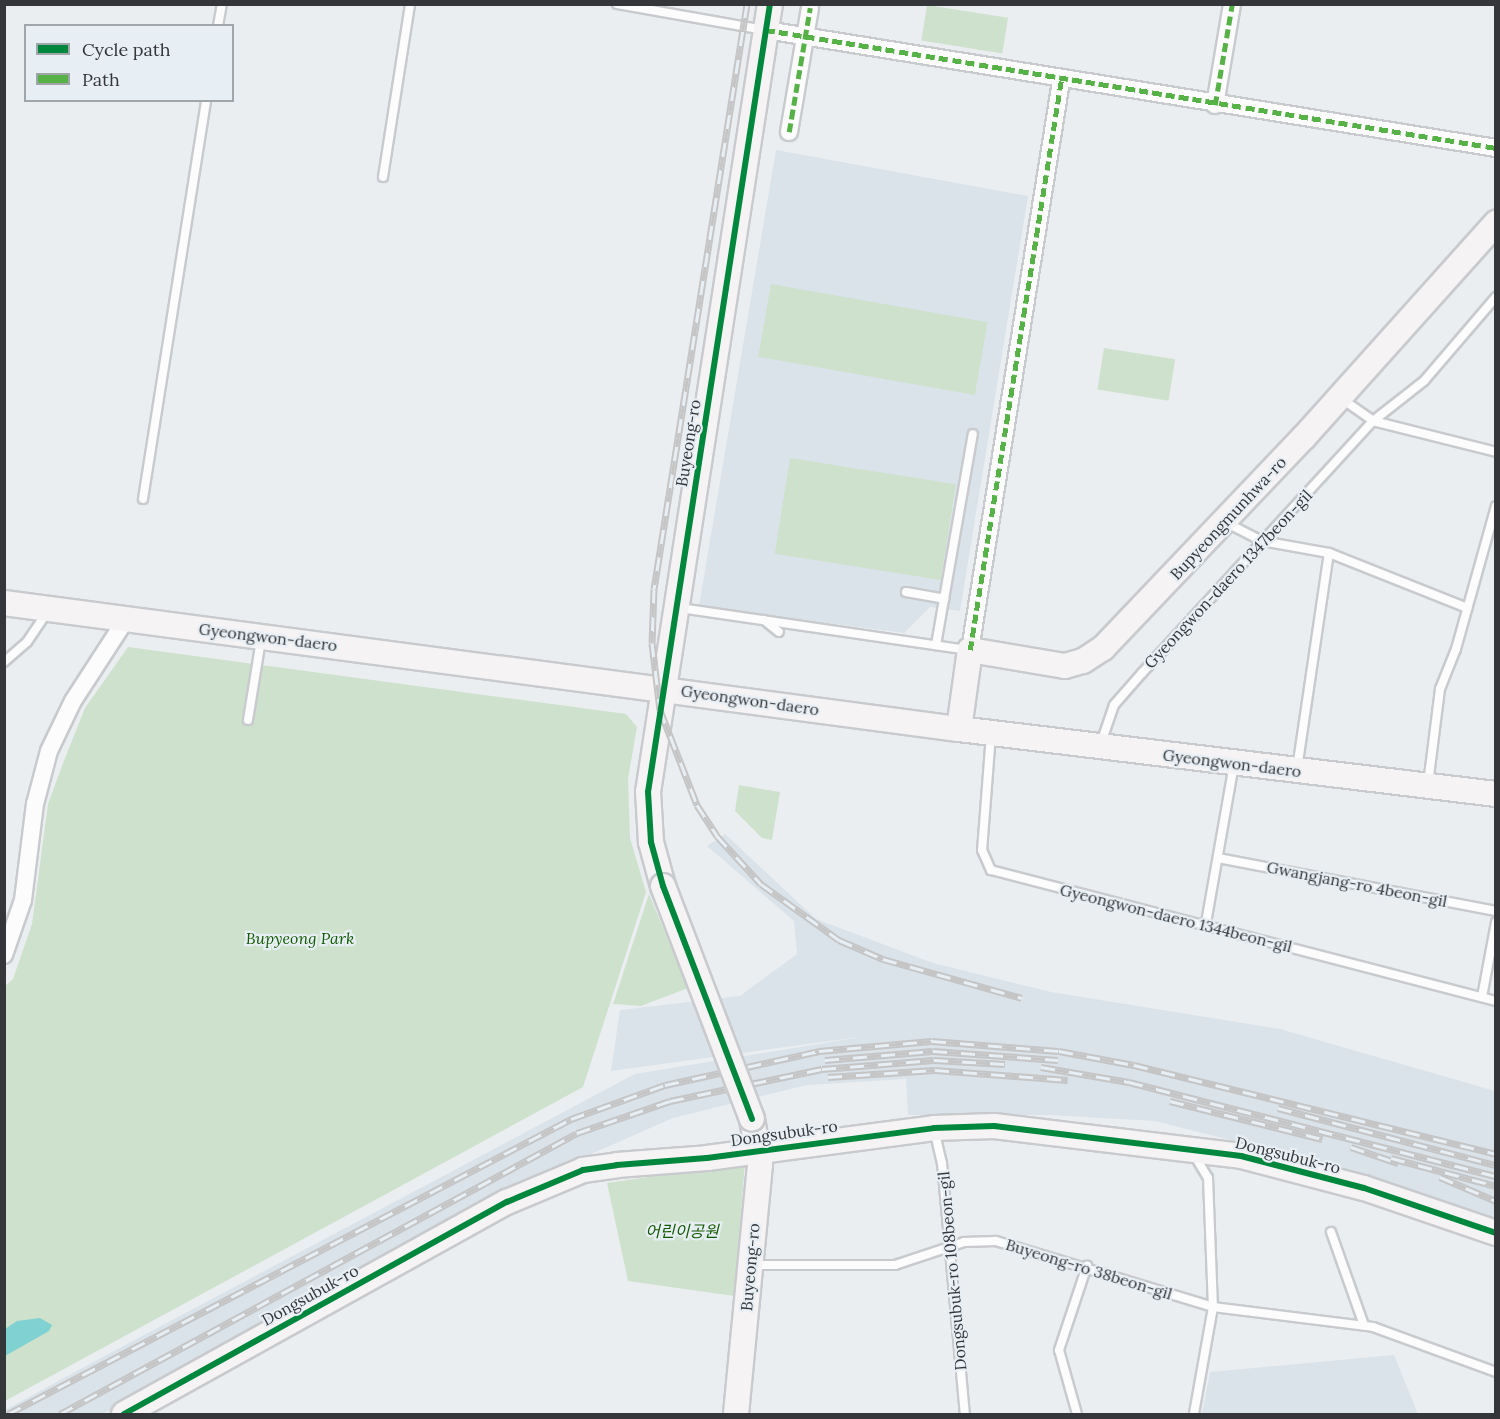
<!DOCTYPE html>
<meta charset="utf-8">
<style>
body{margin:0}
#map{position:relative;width:1500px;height:1419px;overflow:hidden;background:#ebeef1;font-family:Lora,"Noto Sans KR",serif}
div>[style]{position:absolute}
.built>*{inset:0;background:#dae3ea}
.green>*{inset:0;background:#cee1cd;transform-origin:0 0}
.water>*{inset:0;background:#80d1d1}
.roads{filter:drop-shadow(2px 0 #c8cacd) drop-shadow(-2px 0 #c8cacd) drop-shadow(0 2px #c8cacd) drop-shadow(0 -2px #c8cacd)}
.lane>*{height:8px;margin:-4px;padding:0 4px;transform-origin:4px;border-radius:4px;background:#fcfcfd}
.street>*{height:16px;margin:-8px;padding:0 8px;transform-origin:8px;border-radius:8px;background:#fcfcfd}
.secondary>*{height:24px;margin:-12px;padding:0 12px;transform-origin:12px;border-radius:12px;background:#f6f3f4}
.rail>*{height:7px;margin-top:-3.5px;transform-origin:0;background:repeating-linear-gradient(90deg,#e8eff4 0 14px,#c5c5c6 0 28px);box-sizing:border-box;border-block:2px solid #c5c5c6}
.bridges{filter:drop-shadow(2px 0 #c8cacd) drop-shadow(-2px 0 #c8cacd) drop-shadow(0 2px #c8cacd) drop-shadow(0 -2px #c8cacd)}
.secondary-bridge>*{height:24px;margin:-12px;padding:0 12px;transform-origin:12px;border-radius:12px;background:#f6f3f4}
.quiet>*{height:4.5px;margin-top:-2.25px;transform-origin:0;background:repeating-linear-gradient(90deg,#56b246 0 9px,transparent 0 13.5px)}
.cycleway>*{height:6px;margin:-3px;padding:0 3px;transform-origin:3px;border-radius:3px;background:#00873e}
span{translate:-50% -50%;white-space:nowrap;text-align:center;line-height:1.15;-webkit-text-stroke:4.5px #e8eff4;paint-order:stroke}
.street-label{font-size:16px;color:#343639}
.park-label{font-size:16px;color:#125a02;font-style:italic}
.frame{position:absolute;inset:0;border:6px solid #343639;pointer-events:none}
.legend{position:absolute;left:24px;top:24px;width:210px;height:78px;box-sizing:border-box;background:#e8eff4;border:2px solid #a0a5a9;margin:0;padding:8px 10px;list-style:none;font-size:18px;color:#343639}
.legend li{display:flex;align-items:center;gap:12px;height:30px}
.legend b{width:30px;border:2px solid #a0a5a9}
</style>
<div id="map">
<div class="built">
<i style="clip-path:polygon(776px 150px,1028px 196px,960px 611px,930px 607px,904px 633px,699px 606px)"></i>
<i style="clip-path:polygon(725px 834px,816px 919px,933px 963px,1051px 992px,1280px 1029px,1495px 1091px,1495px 1225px,1310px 1160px,1155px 1121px,1049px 1115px,908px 1115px,906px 1079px,807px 1085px,673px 1118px,532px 1180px,102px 1414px,5px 1414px,5px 1410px,110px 1353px,635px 1074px,867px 1036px,611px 1071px,620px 1010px,740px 996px,797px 954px,794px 921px,707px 846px)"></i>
<i style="clip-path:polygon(1394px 1355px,1418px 1414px,1202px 1414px,1210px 1372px)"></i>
</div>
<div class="green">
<i style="left:927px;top:5px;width:82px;height:36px;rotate:9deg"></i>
<i style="left:771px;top:284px;width:220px;height:74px;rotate:10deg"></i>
<i style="left:1104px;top:348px;width:72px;height:42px;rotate:9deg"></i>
<i style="left:790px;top:458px;width:168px;height:97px;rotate:9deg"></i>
<i style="clip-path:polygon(128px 647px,626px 714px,637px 727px,628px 779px,630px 838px,646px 892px,583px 1087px,5px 1401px,5px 986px,13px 979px,32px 924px,48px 804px,65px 758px,85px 708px)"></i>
<i style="clip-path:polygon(739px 785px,780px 792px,772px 840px,762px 838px,735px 811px)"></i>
<i style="clip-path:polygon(649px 894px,688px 988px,641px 1006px,613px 1004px)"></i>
<i style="clip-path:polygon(745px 1163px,734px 1296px,628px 1281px,607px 1183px)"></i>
</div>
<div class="water">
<i style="clip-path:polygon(40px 1318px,52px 1325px,49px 1331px,5px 1356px,5px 1329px,17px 1321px)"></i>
</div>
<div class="roads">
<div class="lane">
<i style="left:617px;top:4px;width:150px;rotate:10deg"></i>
<i style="left:218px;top:26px;width:22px;rotate:-80deg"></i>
<i style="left:383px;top:177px;width:175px;rotate:-81.1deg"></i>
<i style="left:1342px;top:399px;width:38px;rotate:35deg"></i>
<i style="left:1373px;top:421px;width:127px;rotate:14.1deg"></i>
<i style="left:143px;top:499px;width:404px;rotate:-81deg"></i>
<i style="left:1225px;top:522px;width:42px;rotate:27.2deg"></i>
<i style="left:1262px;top:541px;width:68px;rotate:10.2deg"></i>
<i style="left:1329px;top:553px;width:149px;rotate:21.7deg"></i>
<i style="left:906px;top:592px;width:39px;rotate:10deg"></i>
<i style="left:680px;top:608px;width:290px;rotate:8.3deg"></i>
<i style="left:764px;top:620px;width:19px;rotate:39deg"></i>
<i style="left:936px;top:645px;width:214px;rotate:-80.1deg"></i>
<i style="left:4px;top:662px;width:30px;rotate:-41deg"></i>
<i style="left:27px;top:642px;width:37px;rotate:-56deg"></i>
<i style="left:248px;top:720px;width:81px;rotate:-80.8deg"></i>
<i style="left:991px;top:734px;width:116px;rotate:94.4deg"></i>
<i style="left:982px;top:850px;width:22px;rotate:66deg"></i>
<i style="left:991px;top:870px;width:522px;rotate:14.54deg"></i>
<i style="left:1101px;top:743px;width:40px;rotate:-71.1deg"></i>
<i style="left:1114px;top:705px;width:43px;rotate:-48.8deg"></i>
<i style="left:1142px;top:673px;width:342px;rotate:-47.5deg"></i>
<i style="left:1373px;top:421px;width:65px;rotate:-38.1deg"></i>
<i style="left:1424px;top:381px;width:111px;rotate:-49.4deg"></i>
<i style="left:1297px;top:769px;width:218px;rotate:-81.6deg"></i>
<i style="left:1428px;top:784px;width:96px;rotate:-82.8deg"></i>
<i style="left:1440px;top:689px;width:43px;rotate:-68.2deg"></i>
<i style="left:1456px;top:649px;width:148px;rotate:-74.4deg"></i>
<i style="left:1218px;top:858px;width:283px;rotate:10.8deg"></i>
<i style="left:1206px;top:923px;width:161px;rotate:-80deg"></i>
<i style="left:1482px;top:997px;width:76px;rotate:-79.4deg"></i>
<i style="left:934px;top:1129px;width:35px;rotate:77deg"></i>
<i style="left:942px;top:1163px;width:252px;rotate:84.8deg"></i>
<i style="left:1193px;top:1153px;width:29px;rotate:59deg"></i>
<i style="left:1208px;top:1178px;width:129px;rotate:87.8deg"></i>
<i style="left:1213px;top:1307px;width:109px;rotate:100.1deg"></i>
<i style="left:1331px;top:1232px;width:99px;rotate:70.5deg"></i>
<i style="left:751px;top:1265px;width:144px"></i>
<i style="left:895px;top:1265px;width:73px;rotate:-18.4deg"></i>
<i style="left:964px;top:1242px;width:32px;rotate:-2deg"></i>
<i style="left:996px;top:1241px;width:227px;rotate:16.9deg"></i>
<i style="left:1213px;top:1307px;width:161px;rotate:7.1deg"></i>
<i style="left:1373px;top:1327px;width:131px;rotate:20.1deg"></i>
<i style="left:1077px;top:1414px;width:66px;rotate:-105.7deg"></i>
<i style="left:1059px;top:1350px;width:89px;rotate:-71.6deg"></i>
</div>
<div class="street">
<i style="left:766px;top:30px;width:739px;rotate:9.18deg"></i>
<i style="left:1215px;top:105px;width:102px;rotate:-80.4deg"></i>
<i style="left:789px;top:132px;width:126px;rotate:-80.4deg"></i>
<i style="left:970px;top:650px;width:576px;rotate:-80.91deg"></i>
<i style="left:4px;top:955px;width:58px;rotate:-70.9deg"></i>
<i style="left:23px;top:900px;width:97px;rotate:-82.9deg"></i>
<i style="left:35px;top:804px;width:55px;rotate:-75.2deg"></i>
<i style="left:49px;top:751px;width:55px;rotate:-64.4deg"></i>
<i style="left:73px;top:701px;width:99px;rotate:-57deg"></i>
</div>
<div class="secondary">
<i style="left:4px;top:603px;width:963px;rotate:7.52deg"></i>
<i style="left:959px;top:729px;width:541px;rotate:6.9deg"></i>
<i style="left:959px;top:729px;width:80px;rotate:-82.1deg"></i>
<i style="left:970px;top:650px;width:96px;rotate:9.6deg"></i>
<i style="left:1065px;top:666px;width:19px;rotate:-16deg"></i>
<i style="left:1083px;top:661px;width:24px;rotate:-33deg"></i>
<i style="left:1103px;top:648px;width:291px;rotate:-46.4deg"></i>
<i style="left:1304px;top:437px;width:288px;rotate:-48.1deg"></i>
<i style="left:663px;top:886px;width:46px;rotate:-105.3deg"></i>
<i style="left:651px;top:842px;width:50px;rotate:-93.4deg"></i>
<i style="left:648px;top:792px;width:797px;rotate:-81.2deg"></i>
<i style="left:124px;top:1414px;width:438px;rotate:-29deg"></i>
<i style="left:507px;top:1202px;width:82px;rotate:-22.8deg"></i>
<i style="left:583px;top:1170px;width:34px;rotate:-8deg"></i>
<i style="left:617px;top:1165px;width:90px;rotate:-4.4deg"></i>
<i style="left:707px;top:1158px;width:229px;rotate:-7.5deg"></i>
<i style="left:934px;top:1128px;width:60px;rotate:-1.9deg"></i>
<i style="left:994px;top:1126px;width:249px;rotate:6.9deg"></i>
<i style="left:1241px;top:1156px;width:127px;rotate:14.6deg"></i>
<i style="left:1364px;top:1188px;width:139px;rotate:18.8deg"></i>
<i style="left:736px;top:1414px;width:251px;rotate:-84.5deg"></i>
<i style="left:760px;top:1164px;width:46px;rotate:-100.1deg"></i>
</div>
</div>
<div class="rail">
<i style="left:747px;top:4px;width:592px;rotate:99.03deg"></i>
<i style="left:654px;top:589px;width:54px;rotate:92.1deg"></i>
<i style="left:652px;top:643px;width:67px;rotate:83.2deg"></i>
<i style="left:660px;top:710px;width:102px;rotate:68.7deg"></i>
<i style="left:697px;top:805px;width:37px;rotate:57deg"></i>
<i style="left:717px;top:836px;width:65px;rotate:47.5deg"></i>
<i style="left:761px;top:884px;width:96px;rotate:35.7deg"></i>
<i style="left:839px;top:940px;width:48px;rotate:23.4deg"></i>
<i style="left:883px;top:959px;width:144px;rotate:15.7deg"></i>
<i style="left:825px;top:1060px;width:108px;rotate:-4.8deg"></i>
<i style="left:933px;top:1051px;width:125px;rotate:4.1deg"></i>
<i style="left:1041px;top:1067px;width:89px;rotate:9.7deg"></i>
<i style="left:1129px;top:1082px;width:379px;rotate:14.4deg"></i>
<i style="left:828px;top:1077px;width:107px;rotate:-3.7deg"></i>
<i style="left:935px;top:1070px;width:133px;rotate:4.3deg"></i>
<i style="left:1170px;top:1101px;width:157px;rotate:14deg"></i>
<i style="left:1278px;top:1108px;width:225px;rotate:14.7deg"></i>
<i style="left:1351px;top:1147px;width:50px;rotate:18.8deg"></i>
<i style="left:1391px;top:1158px;width:109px;rotate:14.9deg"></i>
<i style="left:1440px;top:1177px;width:61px;rotate:23.2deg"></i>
<i style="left:8px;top:1414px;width:636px;rotate:-27.65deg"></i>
<i style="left:571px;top:1119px;width:100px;rotate:-19.9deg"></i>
<i style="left:665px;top:1085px;width:158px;rotate:-12.4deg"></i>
<i style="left:819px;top:1051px;width:113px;rotate:-5.1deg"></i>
<i style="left:932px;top:1041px;width:127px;rotate:4.5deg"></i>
<i style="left:1059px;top:1051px;width:76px;rotate:10.6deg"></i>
<i style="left:1134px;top:1065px;width:373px;rotate:13.8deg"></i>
<i style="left:60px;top:1414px;width:588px;rotate:-28.52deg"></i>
<i style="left:577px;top:1133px;width:98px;rotate:-19deg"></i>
<i style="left:670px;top:1101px;width:155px;rotate:-11.9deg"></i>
<i style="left:822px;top:1069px;width:112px;rotate:-4.6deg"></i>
<i style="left:934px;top:1060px;width:71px;rotate:3.2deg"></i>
</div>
<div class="bridges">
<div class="secondary-bridge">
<i style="left:663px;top:886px;width:249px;rotate:69.1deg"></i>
</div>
</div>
<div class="quiet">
<i style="left:766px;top:30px;width:739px;rotate:9.18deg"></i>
<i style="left:1215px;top:105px;width:102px;rotate:-80.4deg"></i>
<i style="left:789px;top:132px;width:126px;rotate:-80.4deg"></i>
<i style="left:970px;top:650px;width:576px;rotate:-80.91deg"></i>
</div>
<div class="cycleway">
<i style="left:752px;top:1119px;width:249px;rotate:-110.9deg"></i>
<i style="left:663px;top:886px;width:46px;rotate:-105.3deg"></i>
<i style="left:651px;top:842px;width:50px;rotate:-93.4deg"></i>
<i style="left:648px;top:792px;width:797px;rotate:-81.2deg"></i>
<i style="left:124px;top:1414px;width:438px;rotate:-29deg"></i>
<i style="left:507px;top:1202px;width:82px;rotate:-22.8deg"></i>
<i style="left:583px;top:1170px;width:34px;rotate:-8deg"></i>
<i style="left:617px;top:1165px;width:90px;rotate:-4.4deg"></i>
<i style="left:707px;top:1158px;width:229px;rotate:-7.5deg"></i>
<i style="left:934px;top:1128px;width:60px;rotate:-1.9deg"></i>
<i style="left:994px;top:1126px;width:249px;rotate:6.9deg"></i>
<i style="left:1241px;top:1156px;width:127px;rotate:14.6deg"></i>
<i style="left:1364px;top:1188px;width:139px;rotate:18.8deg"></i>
</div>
<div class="street-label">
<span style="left:688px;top:443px;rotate:-81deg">Buyeong-ro</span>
<span style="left:1228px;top:518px;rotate:-47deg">Bupyeongmunhwa-ro</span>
<span style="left:1228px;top:579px;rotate:-47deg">Gyeongwon-daero 1347beon-gil</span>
<span style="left:268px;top:637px;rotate:7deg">Gyeongwon-daero</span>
<span style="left:750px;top:700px;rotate:8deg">Gyeongwon-daero</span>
<span style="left:1232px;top:763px;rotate:7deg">Gyeongwon-daero</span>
<span style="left:1357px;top:884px;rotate:11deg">Gwangjang-ro 4beon-gil</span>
<span style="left:1176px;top:918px;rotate:14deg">Gyeongwon-daero 1344beon-gil</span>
<span style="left:784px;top:1133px;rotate:-8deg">Dongsubuk-ro</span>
<span style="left:1288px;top:1155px;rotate:14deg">Dongsubuk-ro</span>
<span style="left:750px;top:1267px;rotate:-85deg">Buyeong-ro</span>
<span style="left:1089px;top:1269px;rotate:17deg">Buyeong-ro 38beon-gil</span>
<span style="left:952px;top:1271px;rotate:-95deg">Dongsubuk-ro 108beon-gil</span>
<span style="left:310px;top:1295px;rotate:-29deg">Dongsubuk-ro</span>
</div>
<div class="park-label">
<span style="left:300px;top:938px">Bupyeong Park</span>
<span style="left:682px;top:1231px">어린이공원</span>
</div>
<div class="frame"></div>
<ul class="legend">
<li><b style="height:8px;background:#00873e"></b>Cycle path</li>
<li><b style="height:8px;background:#56b246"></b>Path</li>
</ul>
</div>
